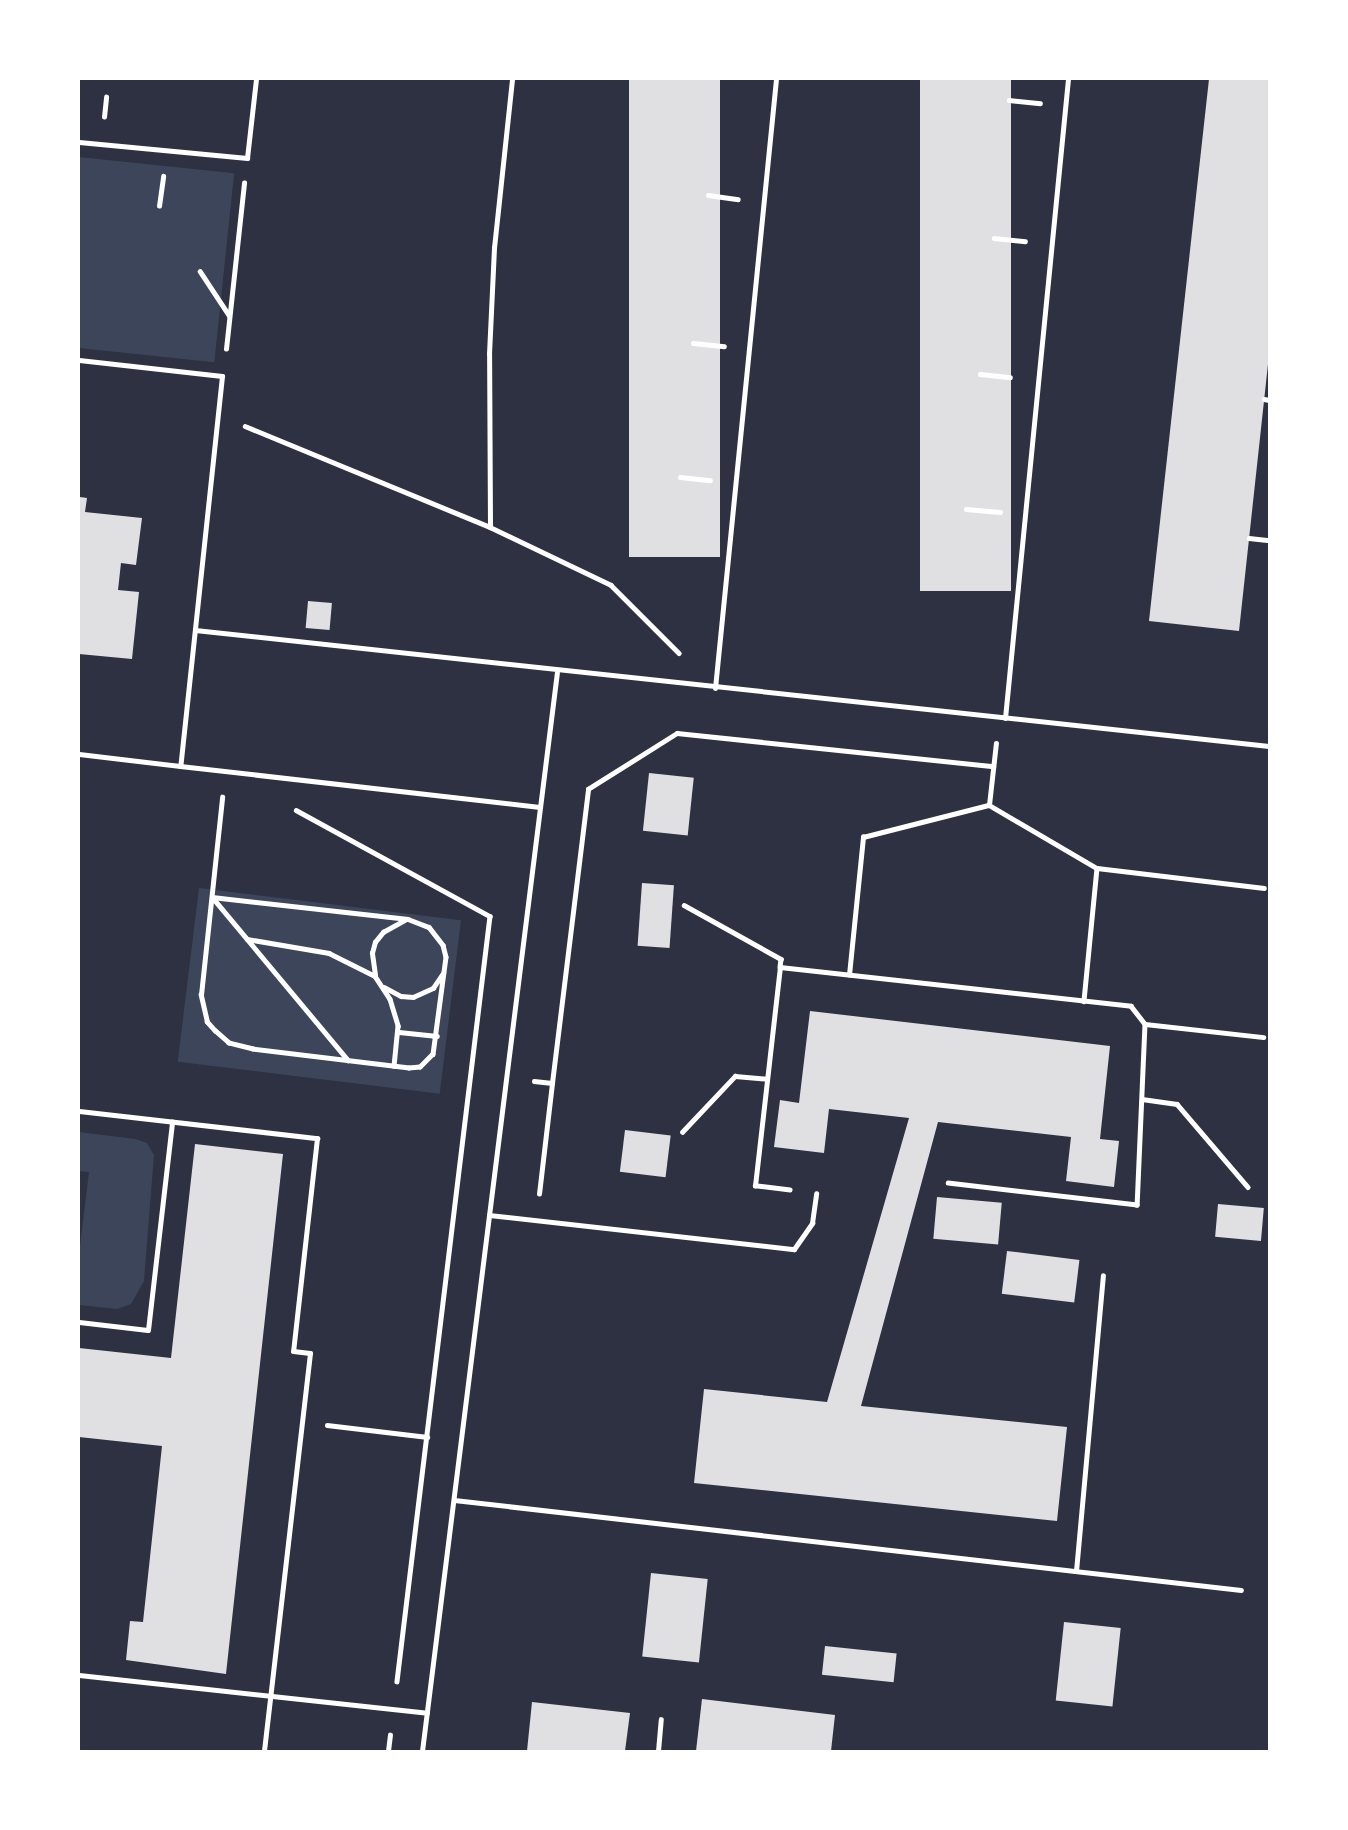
<!DOCTYPE html>
<style>
body{margin:0}
#map{position:relative;width:1348px;height:1830px;overflow:hidden;background:#2d3142;font-family:"IBM Plex Sans",sans-serif}
div>[style]{position:absolute}
.green>*{inset:0;background:#3c4559;transform-origin:0 0}
.building>*{inset:0;background:#e0e0e3;transform-origin:0 0}
.path>*{height:4.5px;margin:-2.25px;padding:0 2.25px;transform-origin:2.25px;border-radius:2.25px;background:#fff}
.service>*{height:5px;margin:-2.5px;padding:0 2.5px;transform-origin:2.5px;border-radius:2.5px;background:#fff}
span{translate:-50% -50%;white-space:nowrap;text-align:center;line-height:1.15;-webkit-text-stroke:6px #fff;paint-order:stroke}
.frame{position:absolute;inset:0;border:80px solid #fff;pointer-events:none}
</style>
<div id="map">
<div class="green">
<i style="left:79px;top:157px;width:156px;height:190px;rotate:6deg"></i>
<i style="left:199px;top:888px;width:264px;height:175px;rotate:7deg"></i>
<i style="clip-path:polygon(79px 1132px,135px 1139px,147px 1143px,154px 1155px,144px 1281px,131px 1304px,117px 1309px,79px 1305px,79px 1254px,89px 1172px,79px 1171px)"></i>
</div>
<div class="building">
<i style="left:629px;top:79px;width:91px;height:478px"></i>
<i style="left:920px;top:79px;width:91px;height:512px"></i>
<i style="clip-path:polygon(1209px 79px,1269px 79px,1269px 355px,1239px 631px,1149px 621px)"></i>
<i style="clip-path:polygon(80px 497px,87px 498px,85px 512px,142px 518px,136px 565px,121px 563px,118px 590px,139px 592px,132px 659px,79px 654px)"></i>
<i style="left:308px;top:601px;width:24px;height:27px;rotate:5deg"></i>
<i style="left:649px;top:773px;width:45px;height:58px;rotate:6deg"></i>
<i style="left:642px;top:883px;width:32px;height:63px;rotate:4deg"></i>
<i style="clip-path:polygon(810px 1011px,1110px 1046px,1100px 1139px,1119px 1141px,1114px 1187px,1066px 1181px,1071px 1137px,938px 1122px,861px 1406px,1067px 1427px,1057px 1521px,694px 1483px,704px 1389px,827px 1402px,909px 1118px,829px 1109px,824px 1153px,774px 1147px,780px 1100px,799px 1103px)"></i>
<i style="left:625px;top:1130px;width:46px;height:42px;rotate:7deg"></i>
<i style="clip-path:polygon(195px 1144px,283px 1154px,226px 1674px,126px 1660px,130px 1621px,143px 1622px,162px 1446px,79px 1437px,79px 1348px,171px 1358px)"></i>
<i style="left:937px;top:1197px;width:65px;height:42px;rotate:5deg"></i>
<i style="left:1218px;top:1204px;width:46px;height:33px;rotate:5deg"></i>
<i style="left:1007px;top:1251px;width:73px;height:43px;rotate:7deg"></i>
<i style="left:651px;top:1573px;width:57px;height:84px;rotate:6deg"></i>
<i style="left:1064px;top:1622px;width:57px;height:79px;rotate:6deg"></i>
<i style="left:825px;top:1646px;width:72px;height:29px;rotate:6deg"></i>
<i style="clip-path:polygon(702px 1699px,835px 1715px,831px 1751px,696px 1751px)"></i>
<i style="clip-path:polygon(532px 1702px,630px 1713px,625px 1751px,527px 1751px)"></i>
</div>
<div class="path">
<i style="left:1009px;top:100px;width:31px;rotate:6deg"></i>
<i style="left:104px;top:117px;width:20px;rotate:-84deg"></i>
<i style="left:708px;top:195px;width:30px;rotate:8deg"></i>
<i style="left:159px;top:206px;width:30px;rotate:-82deg"></i>
<i style="left:994px;top:238px;width:31px;rotate:6deg"></i>
<i style="left:200px;top:271px;width:53px;rotate:56.6deg"></i>
<i style="left:693px;top:343px;width:31px;rotate:6deg"></i>
<i style="left:226px;top:349px;width:167px;rotate:-83.8deg"></i>
<i style="left:980px;top:374px;width:30px;rotate:6deg"></i>
<i style="left:1264px;top:399px;width:5px;rotate:11deg"></i>
<i style="left:245px;top:426px;width:265px;rotate:22.4deg"></i>
<i style="left:490px;top:527px;width:134px;rotate:25.6deg"></i>
<i style="left:611px;top:585px;width:96px;rotate:45deg"></i>
<i style="left:680px;top:477px;width:30px;rotate:6deg"></i>
<i style="left:966px;top:509px;width:34px;rotate:5deg"></i>
<i style="left:490px;top:527px;width:173px;rotate:-90.3deg"></i>
<i style="left:489px;top:354px;width:106px;rotate:-87.3deg"></i>
<i style="left:494px;top:248px;width:170px;rotate:-83.9deg"></i>
<i style="left:1249px;top:538px;width:20px;rotate:6deg"></i>
<i style="left:989px;top:805px;width:62px;rotate:-83.6deg"></i>
<i style="left:296px;top:810px;width:221px;rotate:28.7deg"></i>
<i style="left:490px;top:916px;width:771px;rotate:96.93deg"></i>
<i style="left:1097px;top:868px;width:168px;rotate:6.8deg"></i>
<i style="left:212px;top:897px;width:197px;rotate:6.4deg"></i>
<i style="left:408px;top:919px;width:22px;rotate:21deg"></i>
<i style="left:429px;top:927px;width:23px;rotate:52deg"></i>
<i style="left:443px;top:945px;width:12px;rotate:76deg"></i>
<i style="left:446px;top:957px;width:98px;rotate:97.6deg"></i>
<i style="left:433px;top:1054px;width:18px;rotate:135deg"></i>
<i style="left:420px;top:1067px;width:11px;rotate:175deg"></i>
<i style="left:409px;top:1068px;width:157px;rotate:-173.1deg"></i>
<i style="left:253px;top:1049px;width:25px;rotate:-166deg"></i>
<i style="left:229px;top:1043px;width:18px;rotate:-139deg"></i>
<i style="left:215px;top:1031px;width:12px;rotate:-132deg"></i>
<i style="left:207px;top:1022px;width:28px;rotate:-103deg"></i>
<i style="left:201px;top:995px;width:199px;rotate:-83.9deg"></i>
<i style="left:213px;top:898px;width:211px;rotate:50.2deg"></i>
<i style="left:684px;top:905px;width:111px;rotate:29.1deg"></i>
<i style="left:781px;top:959px;width:8px;rotate:97deg"></i>
<i style="left:247px;top:939px;width:83px;rotate:9.7deg"></i>
<i style="left:329px;top:953px;width:51px;rotate:26.6deg"></i>
<i style="left:375px;top:976px;width:27px;rotate:57deg"></i>
<i style="left:390px;top:999px;width:28px;rotate:73deg"></i>
<i style="left:398px;top:1026px;width:40px;rotate:95.7deg"></i>
<i style="left:375px;top:975px;width:22px;rotate:-98deg"></i>
<i style="left:372px;top:953px;width:11px;rotate:-75deg"></i>
<i style="left:375px;top:942px;width:13px;rotate:-51deg"></i>
<i style="left:383px;top:932px;width:25px;rotate:-29deg"></i>
<i style="left:849px;top:975px;width:139px;rotate:-84.2deg"></i>
<i style="left:863px;top:837px;width:130px;rotate:-14.3deg"></i>
<i style="left:989px;top:805px;width:125px;rotate:30.3deg"></i>
<i style="left:1097px;top:868px;width:134px;rotate:95.6deg"></i>
<i style="left:384px;top:987px;width:19px;rotate:28deg"></i>
<i style="left:401px;top:996px;width:12px;rotate:5deg"></i>
<i style="left:413px;top:997px;width:22px;rotate:-24deg"></i>
<i style="left:433px;top:988px;width:18px;rotate:-56deg"></i>
<i style="left:1145px;top:1024px;width:119px;rotate:6.3deg"></i>
<i style="left:399px;top:1032px;width:38px;rotate:6deg"></i>
<i style="left:534px;top:1081px;width:18px;rotate:6deg"></i>
<i style="left:552px;top:1083px;width:296px;rotate:-83deg"></i>
<i style="left:588px;top:789px;width:105px;rotate:-32.2deg"></i>
<i style="left:677px;top:733px;width:318px;rotate:6deg"></i>
<i style="left:1142px;top:1099px;width:35px;rotate:8deg"></i>
<i style="left:1177px;top:1104px;width:109px;rotate:49.5deg"></i>
<i style="left:682px;top:1132px;width:77px;rotate:-46.6deg"></i>
<i style="left:735px;top:1076px;width:32px;rotate:5deg"></i>
<i style="left:790px;top:1190px;width:35px;rotate:-173deg"></i>
<i style="left:755px;top:1186px;width:220px;rotate:-83.5deg"></i>
<i style="left:780px;top:967px;width:353px;rotate:6.3deg"></i>
<i style="left:1131px;top:1006px;width:23px;rotate:52deg"></i>
<i style="left:1145px;top:1024px;width:181px;rotate:92.5deg"></i>
<i style="left:1137px;top:1205px;width:190px;rotate:-173.4deg"></i>
<i style="left:539px;top:1194px;width:112px;rotate:-83.3deg"></i>
<i style="left:327px;top:1425px;width:101px;rotate:6.8deg"></i>
<i style="left:388px;top:1751px;width:16px;rotate:-83deg"></i>
</div>
<div class="service">
<i style="left:79px;top:142px;width:169px;rotate:5.4deg"></i>
<i style="left:247px;top:158px;width:80px;rotate:-83.5deg"></i>
<i style="left:79px;top:360px;width:144px;rotate:6.4deg"></i>
<i style="left:222px;top:376px;width:392px;rotate:96.1deg"></i>
<i style="left:180px;top:766px;width:362px;rotate:6.5deg"></i>
<i style="left:195px;top:630px;width:1080px;rotate:6.16deg"></i>
<i style="left:715px;top:688px;width:612px;rotate:-84.28deg"></i>
<i style="left:1005px;top:718px;width:642px;rotate:-84.37deg"></i>
<i style="left:79px;top:754px;width:102px;rotate:6.8deg"></i>
<i style="left:79px;top:1111px;width:240px;rotate:6.5deg"></i>
<i style="left:317px;top:1138px;width:214px;rotate:96.4deg"></i>
<i style="left:293px;top:1351px;width:17px;rotate:7deg"></i>
<i style="left:310px;top:1353px;width:401px;rotate:96.6deg"></i>
<i style="left:489px;top:1215px;width:307px;rotate:6.4deg"></i>
<i style="left:794px;top:1249px;width:32px;rotate:-55deg"></i>
<i style="left:812px;top:1223px;width:30px;rotate:-82deg"></i>
<i style="left:79px;top:1322px;width:69px;rotate:6.6deg"></i>
<i style="left:148px;top:1330px;width:210px;rotate:-83.4deg"></i>
<i style="left:454px;top:1500px;width:792px;rotate:6.52deg"></i>
<i style="left:1076px;top:1571px;width:297px;rotate:-84.8deg"></i>
<i style="left:79px;top:1675px;width:350px;rotate:6.2deg"></i>
<i style="left:422px;top:1751px;width:1087px;rotate:-82.87deg"></i>
<i style="left:658px;top:1751px;width:32px;rotate:-85deg"></i>
</div>
<div class="frame"></div>
</div>
